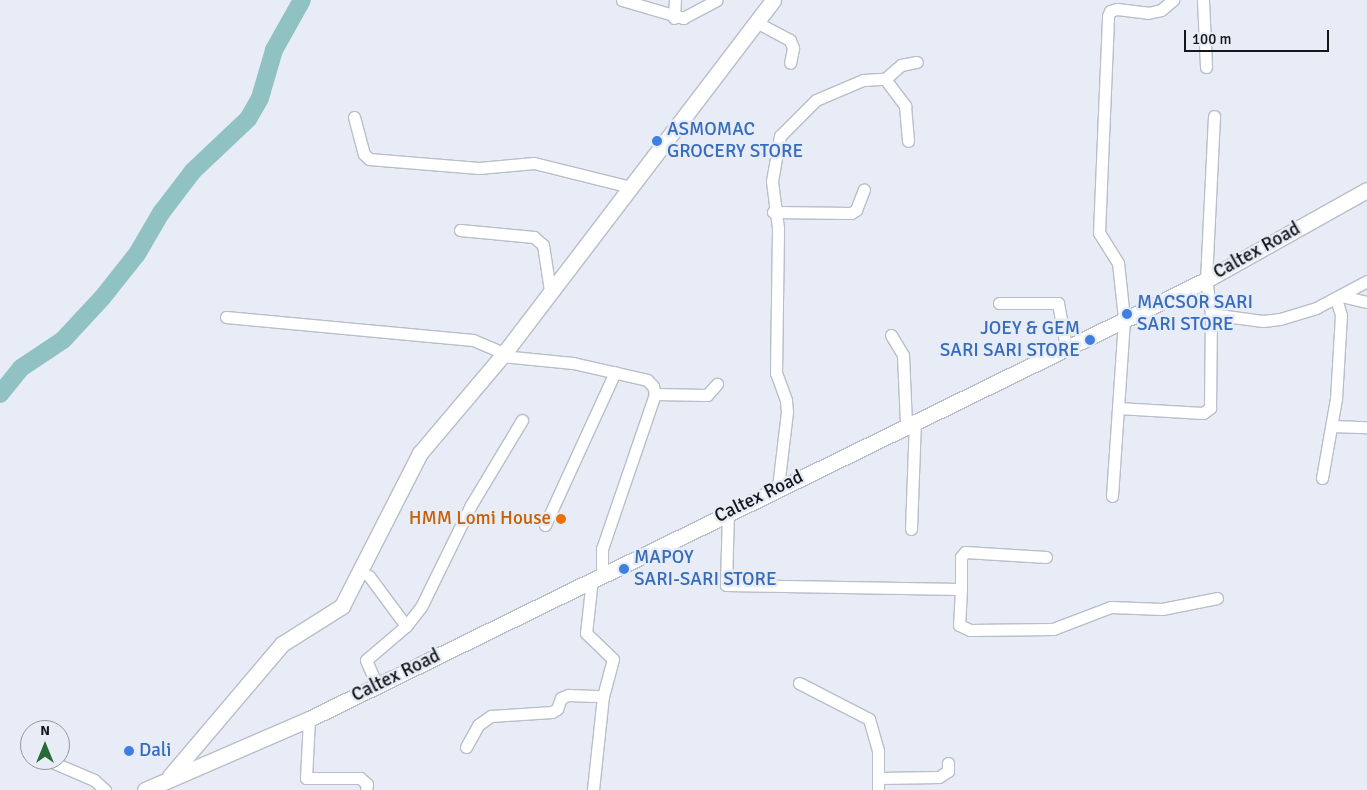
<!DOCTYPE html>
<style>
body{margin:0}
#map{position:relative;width:1367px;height:790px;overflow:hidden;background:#e7ecf6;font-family:Signika,sans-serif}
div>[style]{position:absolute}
.river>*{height:18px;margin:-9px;padding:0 9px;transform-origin:9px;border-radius:9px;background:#90c2c3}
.roads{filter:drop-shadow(1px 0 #b9bec7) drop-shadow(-1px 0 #b9bec7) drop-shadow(0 1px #b9bec7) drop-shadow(0 -1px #b9bec7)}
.street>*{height:11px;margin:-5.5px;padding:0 5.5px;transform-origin:5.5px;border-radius:5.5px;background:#fff}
.secondary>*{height:15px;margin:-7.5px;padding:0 7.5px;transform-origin:7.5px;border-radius:7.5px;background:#fff}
.dots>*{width:14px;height:14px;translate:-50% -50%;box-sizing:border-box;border:2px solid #e7ecf6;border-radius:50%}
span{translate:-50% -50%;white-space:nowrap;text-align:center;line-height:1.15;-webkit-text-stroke:5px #e7ecf6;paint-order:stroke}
.shop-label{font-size:19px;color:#366cbe}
.left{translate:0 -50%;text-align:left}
.right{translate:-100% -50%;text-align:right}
.street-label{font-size:19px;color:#141619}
.food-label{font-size:19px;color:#c56008}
.north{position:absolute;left:20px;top:720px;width:50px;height:50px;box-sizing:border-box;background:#e7ecf6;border:1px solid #93969e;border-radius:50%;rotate:0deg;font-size:14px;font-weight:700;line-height:20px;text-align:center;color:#141619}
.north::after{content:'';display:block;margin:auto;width:18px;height:22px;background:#276a34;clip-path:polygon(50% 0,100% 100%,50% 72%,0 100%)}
.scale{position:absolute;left:1184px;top:30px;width:145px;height:22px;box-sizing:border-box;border:2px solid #141619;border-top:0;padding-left:6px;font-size:15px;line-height:18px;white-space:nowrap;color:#141619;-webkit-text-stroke:4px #e7ecf6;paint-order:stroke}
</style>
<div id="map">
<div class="river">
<i style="left:0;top:394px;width:33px;rotate:-51deg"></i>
<i style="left:21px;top:368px;width:50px;rotate:-33.7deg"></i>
<i style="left:63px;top:340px;width:57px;rotate:-47.1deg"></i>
<i style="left:102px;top:298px;width:56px;rotate:-51.5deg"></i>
<i style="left:137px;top:254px;width:48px;rotate:-59.7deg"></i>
<i style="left:161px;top:213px;width:53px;rotate:-52.7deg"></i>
<i style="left:193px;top:171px;width:76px;rotate:-43.4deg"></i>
<i style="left:248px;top:119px;width:24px;rotate:-60deg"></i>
<i style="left:260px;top:98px;width:50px;rotate:-73.7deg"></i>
<i style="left:274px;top:50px;width:57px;rotate:-60.8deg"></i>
</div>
<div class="roads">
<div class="street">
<i style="left:622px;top:0;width:64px;rotate:16.4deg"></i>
<i style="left:683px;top:18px;width:38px;rotate:-28deg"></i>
<i style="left:1203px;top:0;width:67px;rotate:87.4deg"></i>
<i style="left:674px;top:18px;width:18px;rotate:-87deg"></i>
<i style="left:756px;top:22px;width:38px;rotate:28deg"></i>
<i style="left:790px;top:40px;width:9px;rotate:69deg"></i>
<i style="left:793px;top:48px;width:15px;rotate:101deg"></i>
<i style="left:885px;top:79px;width:34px;rotate:53deg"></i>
<i style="left:905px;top:106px;width:35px;rotate:85deg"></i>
<i style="left:354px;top:117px;width:38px;rotate:75deg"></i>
<i style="left:364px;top:154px;width:7px;rotate:45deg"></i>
<i style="left:369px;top:159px;width:110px;rotate:4.7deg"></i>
<i style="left:479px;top:168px;width:55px;rotate:-5.2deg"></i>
<i style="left:534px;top:163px;width:99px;rotate:14deg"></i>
<i style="left:773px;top:212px;width:78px;rotate:0.7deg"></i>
<i style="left:851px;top:213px;width:6px;rotate:-31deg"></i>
<i style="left:856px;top:210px;width:22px;rotate:-69deg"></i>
<i style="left:460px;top:230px;width:74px;rotate:5.4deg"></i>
<i style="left:534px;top:237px;width:12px;rotate:42deg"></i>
<i style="left:543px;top:245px;width:46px;rotate:81.2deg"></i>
<i style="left:1341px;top:296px;width:27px;rotate:13deg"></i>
<i style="left:999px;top:303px;width:59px"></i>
<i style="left:1058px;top:303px;width:45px;rotate:79.7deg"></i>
<i style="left:1211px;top:314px;width:52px;rotate:7.7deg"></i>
<i style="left:1263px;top:321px;width:17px;rotate:-7deg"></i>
<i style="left:1280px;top:319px;width:38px;rotate:-17deg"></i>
<i style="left:1316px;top:308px;width:58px;rotate:-27.9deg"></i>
<i style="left:226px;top:317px;width:248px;rotate:5.3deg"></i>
<i style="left:473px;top:340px;width:34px;rotate:23deg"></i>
<i style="left:891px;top:335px;width:23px;rotate:59deg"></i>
<i style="left:903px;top:355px;width:70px;rotate:87.5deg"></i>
<i style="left:502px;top:356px;width:71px;rotate:5.6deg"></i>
<i style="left:573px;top:363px;width:76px;rotate:12.9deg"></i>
<i style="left:647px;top:380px;width:8px;rotate:45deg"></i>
<i style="left:653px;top:386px;width:8px;rotate:76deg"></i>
<i style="left:655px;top:394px;width:164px;rotate:108.9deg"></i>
<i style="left:602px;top:549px;width:25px;rotate:90deg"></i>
<i style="left:655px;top:394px;width:52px;rotate:1.1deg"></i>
<i style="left:707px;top:395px;width:15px;rotate:-48deg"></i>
<i style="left:1118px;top:408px;width:85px;rotate:3.4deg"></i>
<i style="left:1203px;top:413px;width:9px;rotate:-36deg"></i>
<i style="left:1210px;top:408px;width:94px;rotate:-89.4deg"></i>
<i style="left:1211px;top:314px;width:34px;rotate:-98deg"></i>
<i style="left:1206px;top:280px;width:164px;rotate:-87.2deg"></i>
<i style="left:1332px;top:426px;width:35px;rotate:2deg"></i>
<i style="left:1322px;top:478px;width:80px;rotate:-80deg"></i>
<i style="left:1336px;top:399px;width:84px;rotate:-86.6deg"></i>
<i style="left:1341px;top:315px;width:17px;rotate:-107deg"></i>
<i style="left:778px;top:487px;width:76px;rotate:-83.2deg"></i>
<i style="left:787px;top:412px;width:12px;rotate:-95deg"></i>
<i style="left:786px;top:400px;width:29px;rotate:-110deg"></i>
<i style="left:776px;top:373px;width:145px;rotate:-89.2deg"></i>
<i style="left:778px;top:228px;width:47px;rotate:-97.3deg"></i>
<i style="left:772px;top:181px;width:46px;rotate:-79.9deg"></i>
<i style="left:780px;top:136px;width:51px;rotate:-45deg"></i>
<i style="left:816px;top:100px;width:51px;rotate:-23.1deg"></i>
<i style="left:863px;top:80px;width:22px;rotate:-3deg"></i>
<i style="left:885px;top:79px;width:21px;rotate:-41deg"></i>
<i style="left:901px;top:65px;width:16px;rotate:-11deg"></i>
<i style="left:1112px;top:496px;width:178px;rotate:-86.1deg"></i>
<i style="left:1124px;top:318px;width:55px;rotate:-96.2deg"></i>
<i style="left:1118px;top:263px;width:36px;rotate:-122deg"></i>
<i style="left:1099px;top:233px;width:217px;rotate:-87.6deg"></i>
<i style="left:1108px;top:16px;width:5px;rotate:-68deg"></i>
<i style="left:1110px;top:11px;width:7px;rotate:-16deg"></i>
<i style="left:1117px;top:9px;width:31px;rotate:7deg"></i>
<i style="left:1148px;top:13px;width:13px;rotate:-13deg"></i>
<i style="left:1161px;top:10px;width:16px;rotate:-40deg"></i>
<i style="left:728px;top:512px;width:73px;rotate:91.6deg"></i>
<i style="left:726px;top:585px;width:235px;rotate:1deg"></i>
<i style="left:961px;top:589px;width:36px;rotate:93deg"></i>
<i style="left:959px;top:625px;width:12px;rotate:24deg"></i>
<i style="left:970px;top:630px;width:83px;rotate:-0.7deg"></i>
<i style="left:1053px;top:629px;width:62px;rotate:-20.8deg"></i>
<i style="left:1111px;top:607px;width:51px;rotate:2.2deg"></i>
<i style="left:1162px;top:609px;width:56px;rotate:-11.3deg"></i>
<i style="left:545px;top:525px;width:168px;rotate:-65.4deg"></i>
<i style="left:911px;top:529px;width:109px;rotate:-87.9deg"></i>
<i style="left:369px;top:576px;width:62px;rotate:53.5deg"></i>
<i style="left:592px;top:579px;width:54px;rotate:96.3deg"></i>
<i style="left:586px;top:633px;width:37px;rotate:44deg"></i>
<i style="left:613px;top:659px;width:38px;rotate:105deg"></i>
<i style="left:603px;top:696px;width:95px;rotate:96.1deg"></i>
<i style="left:961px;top:589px;width:32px;rotate:-90deg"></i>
<i style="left:961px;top:557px;width:6px;rotate:-51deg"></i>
<i style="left:965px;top:552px;width:81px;rotate:3.5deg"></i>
<i style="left:799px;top:683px;width:79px;rotate:27.2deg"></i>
<i style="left:869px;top:719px;width:33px;rotate:74deg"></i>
<i style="left:878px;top:751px;width:39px;rotate:90deg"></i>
<i style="left:377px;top:685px;width:27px;rotate:-114deg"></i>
<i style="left:366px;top:660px;width:52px;rotate:-40.4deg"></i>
<i style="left:406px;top:626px;width:24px;rotate:-52deg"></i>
<i style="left:421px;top:607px;width:114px;rotate:-63.9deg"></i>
<i style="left:471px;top:505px;width:99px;rotate:-59deg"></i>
<i style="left:309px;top:719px;width:59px;rotate:92.9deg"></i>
<i style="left:306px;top:778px;width:54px"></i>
<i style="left:360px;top:778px;width:9px;rotate:41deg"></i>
<i style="left:367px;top:784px;width:6px;rotate:99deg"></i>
<i style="left:466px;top:747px;width:25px;rotate:-61deg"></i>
<i style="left:478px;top:725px;width:16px;rotate:-35deg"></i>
<i style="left:491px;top:716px;width:61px;rotate:-3.8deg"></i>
<i style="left:552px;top:712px;width:6px;rotate:-31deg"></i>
<i style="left:557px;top:709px;width:12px;rotate:-70deg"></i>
<i style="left:561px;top:698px;width:8px;rotate:-23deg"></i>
<i style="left:568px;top:695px;width:35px;rotate:2deg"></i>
<i style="left:52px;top:762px;width:46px;rotate:23.2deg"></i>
<i style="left:94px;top:780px;width:15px;rotate:42deg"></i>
<i style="left:879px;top:778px;width:60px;rotate:-1deg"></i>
<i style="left:939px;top:777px;width:11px;rotate:-34deg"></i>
<i style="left:948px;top:771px;width:8px;rotate:-90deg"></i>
</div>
<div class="secondary">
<i style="left:170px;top:776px;width:173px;rotate:-49.7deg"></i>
<i style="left:282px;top:644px;width:71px;rotate:-32.3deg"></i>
<i style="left:342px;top:606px;width:172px;rotate:-63deg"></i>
<i style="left:420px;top:453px;width:127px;rotate:-49.8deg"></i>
<i style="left:502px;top:356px;width:447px;rotate:-52.7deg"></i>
<i style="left:145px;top:790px;width:179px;rotate:-23.4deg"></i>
<i style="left:309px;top:719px;width:999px;rotate:-26.08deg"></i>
<i style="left:1206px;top:280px;width:184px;rotate:-29.2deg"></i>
</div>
</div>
<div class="dots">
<i style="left:657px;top:141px;background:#3f7fe0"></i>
<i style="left:1127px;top:314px;background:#3f7fe0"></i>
<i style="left:1090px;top:340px;background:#3f7fe0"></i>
<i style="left:561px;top:519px;background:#e8710a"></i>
<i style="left:624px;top:569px;background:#3f7fe0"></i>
<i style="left:129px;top:751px;background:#3f7fe0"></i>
</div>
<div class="shop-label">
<span class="left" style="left:667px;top:141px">ASMOMAC<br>GROCERY STORE</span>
<span class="left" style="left:1137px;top:314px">MACSOR SARI<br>SARI STORE</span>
<span class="right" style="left:1080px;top:340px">JOEY &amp; GEM<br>SARI SARI STORE</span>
<span class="left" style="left:634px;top:569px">MAPOY<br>SARI-SARI STORE</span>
<span class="left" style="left:139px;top:751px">Dali</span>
</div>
<div class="street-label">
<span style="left:1257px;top:251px;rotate:-29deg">Caltex Road</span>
<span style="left:759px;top:497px;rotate:-26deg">Caltex Road</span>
<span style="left:396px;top:676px;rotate:-26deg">Caltex Road</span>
</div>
<div class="food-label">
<span class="right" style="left:551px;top:519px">HMM Lomi House</span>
</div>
<div class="north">N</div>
<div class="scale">100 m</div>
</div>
